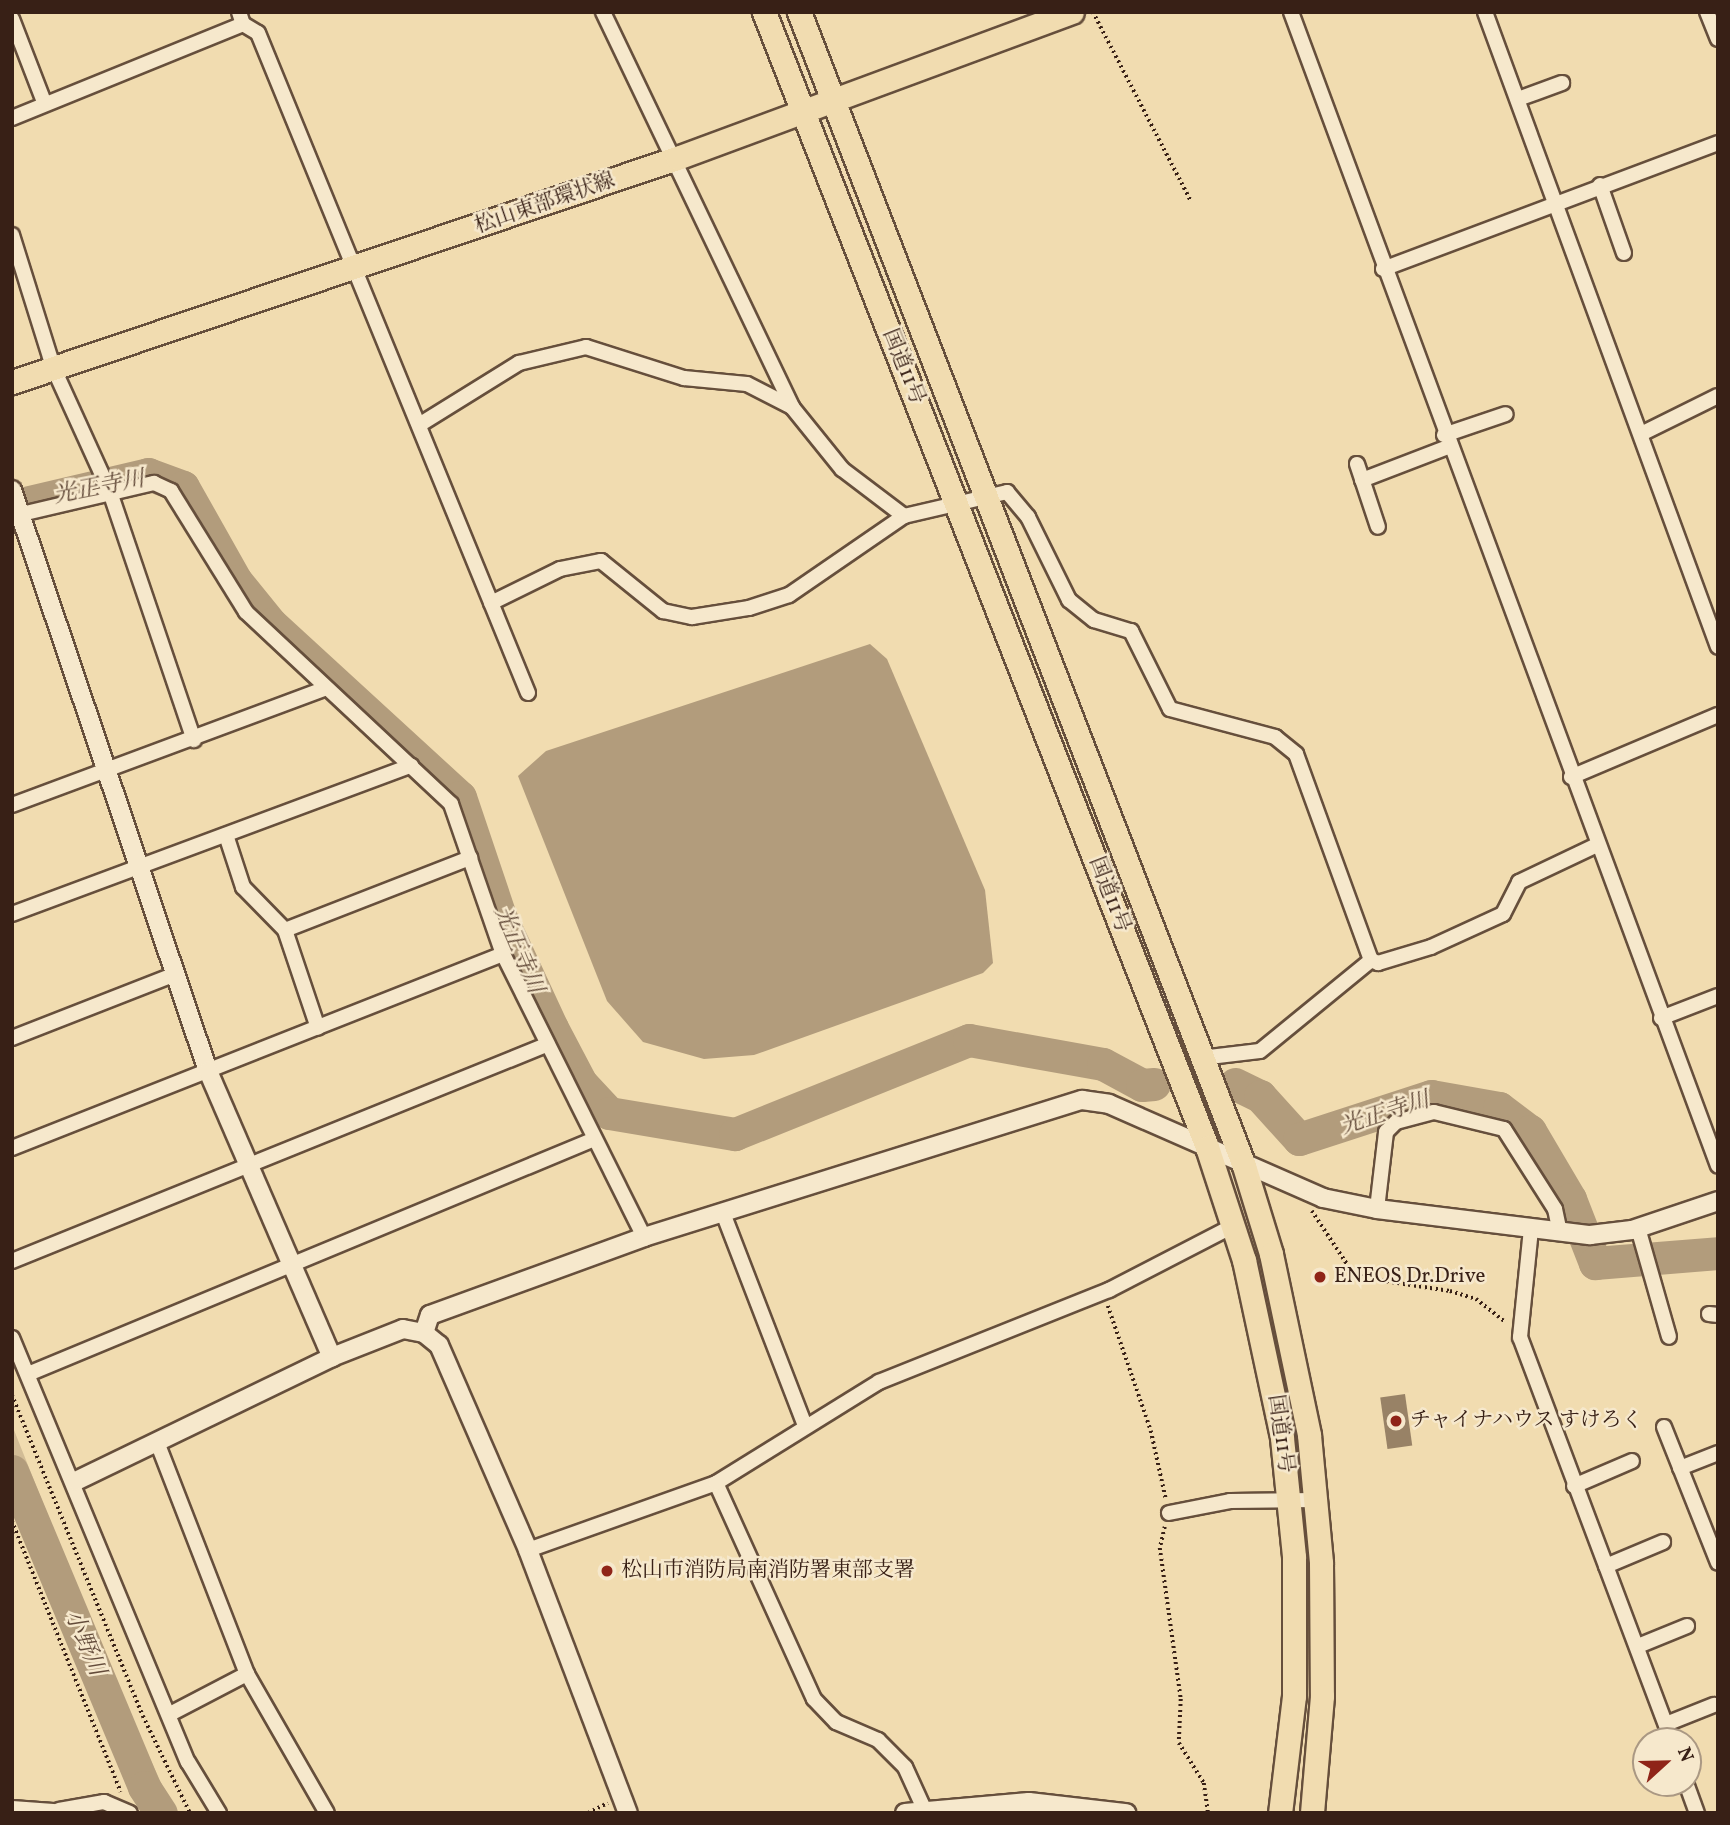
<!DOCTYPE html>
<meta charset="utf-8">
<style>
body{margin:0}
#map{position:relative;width:1730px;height:1825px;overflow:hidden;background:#f1dcb0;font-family:Vollkorn,"Noto Serif JP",serif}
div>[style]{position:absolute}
.green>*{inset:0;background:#d2bc96}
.water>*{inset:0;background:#b29c7c}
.river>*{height:33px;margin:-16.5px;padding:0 16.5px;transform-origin:16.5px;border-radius:16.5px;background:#b29c7c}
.building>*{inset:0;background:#988266;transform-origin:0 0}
.path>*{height:3.5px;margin-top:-1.75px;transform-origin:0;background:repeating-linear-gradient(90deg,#382016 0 2px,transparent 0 5.5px)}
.roads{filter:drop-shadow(2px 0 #664f3c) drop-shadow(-2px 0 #664f3c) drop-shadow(0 2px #664f3c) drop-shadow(0 -2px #664f3c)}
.minor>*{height:14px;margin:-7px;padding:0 7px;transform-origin:7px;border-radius:7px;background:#f6e8cc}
.tertiary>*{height:18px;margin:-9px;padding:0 9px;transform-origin:9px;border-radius:9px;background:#f6e8cc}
.primary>*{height:23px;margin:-11.5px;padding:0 11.5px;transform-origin:11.5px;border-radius:11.5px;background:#f1dcb0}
.trunk>*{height:23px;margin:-11.5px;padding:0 11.5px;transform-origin:11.5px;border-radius:11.5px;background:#f1dcb0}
.dots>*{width:19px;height:19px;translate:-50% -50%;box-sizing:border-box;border:4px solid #f6e8cc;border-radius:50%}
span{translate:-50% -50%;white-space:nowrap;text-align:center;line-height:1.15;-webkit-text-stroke:5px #f6e8cc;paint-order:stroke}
.street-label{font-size:21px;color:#382016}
.poi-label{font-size:21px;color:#382016}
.left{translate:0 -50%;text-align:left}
.water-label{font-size:23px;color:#634b3a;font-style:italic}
.frame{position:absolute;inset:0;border:14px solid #382016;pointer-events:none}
.north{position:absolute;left:1632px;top:1727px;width:70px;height:70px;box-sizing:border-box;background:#f6e8cc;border:2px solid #aa9883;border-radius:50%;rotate:68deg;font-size:19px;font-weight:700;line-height:28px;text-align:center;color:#382016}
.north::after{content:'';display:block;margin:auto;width:24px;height:32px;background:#8f2418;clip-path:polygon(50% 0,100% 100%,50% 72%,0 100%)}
</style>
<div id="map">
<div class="green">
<i style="clip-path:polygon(12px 1425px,111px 1674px,175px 1813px,140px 1808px,12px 1486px)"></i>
</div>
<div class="water">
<i style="clip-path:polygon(870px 644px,887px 659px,985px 890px,993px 963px,983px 973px,754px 1055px,704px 1059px,643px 1042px,607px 1001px,518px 776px,546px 751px)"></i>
</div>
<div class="river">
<i style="left:12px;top:506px;width:140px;rotate:-13.2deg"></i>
<i style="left:148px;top:474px;width:37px;rotate:20deg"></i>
<i style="left:183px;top:487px;width:108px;rotate:60.6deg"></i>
<i style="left:236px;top:581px;width:55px;rotate:50.9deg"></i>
<i style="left:271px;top:624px;width:256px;rotate:42.5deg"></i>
<i style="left:460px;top:797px;width:126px;rotate:71.4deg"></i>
<i style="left:500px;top:916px;width:123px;rotate:65.1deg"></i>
<i style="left:552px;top:1028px;width:62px;rotate:62.2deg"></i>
<i style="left:581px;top:1083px;width:41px;rotate:47deg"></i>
<i style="left:609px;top:1113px;width:128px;rotate:9.5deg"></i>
<i style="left:735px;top:1134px;width:252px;rotate:-21.9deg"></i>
<i style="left:969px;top:1040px;width:136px;rotate:10.2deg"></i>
<i style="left:1103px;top:1064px;width:44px;rotate:28.3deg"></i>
<i style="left:1142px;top:1085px;width:12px;rotate:-5deg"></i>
<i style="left:1235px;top:1084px;width:28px;rotate:26deg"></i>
<i style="left:1260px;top:1096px;width:58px;rotate:47.8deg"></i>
<i style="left:1299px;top:1139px;width:139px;rotate:-18deg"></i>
<i style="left:1431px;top:1096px;width:69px;rotate:10deg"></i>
<i style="left:1499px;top:1108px;width:39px;rotate:37deg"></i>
<i style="left:1530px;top:1131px;width:79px;rotate:59.5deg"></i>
<i style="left:1570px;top:1199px;width:69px;rotate:68.7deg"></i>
<i style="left:1595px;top:1263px;width:123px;rotate:-4.6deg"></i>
<i style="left:12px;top:1471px;width:342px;rotate:67.3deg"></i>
<i style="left:144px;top:1787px;width:31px;rotate:57deg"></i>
</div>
<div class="building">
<i style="left:1405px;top:1394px;width:52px;height:25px;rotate:82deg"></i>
</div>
<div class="path">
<i style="left:1093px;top:12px;width:213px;rotate:62.6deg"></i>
<i style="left:1312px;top:1211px;width:71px;rotate:56.5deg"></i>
<i style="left:1351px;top:1270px;width:16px;rotate:30deg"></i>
<i style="left:1365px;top:1278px;width:86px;rotate:8.7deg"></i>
<i style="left:1450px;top:1291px;width:27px;rotate:17deg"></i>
<i style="left:1476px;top:1299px;width:37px;rotate:38deg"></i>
<i style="left:1108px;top:1306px;width:132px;rotate:71deg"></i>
<i style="left:1151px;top:1431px;width:70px;rotate:77.6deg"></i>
<i style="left:12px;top:1395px;width:347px;rotate:67.8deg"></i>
<i style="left:143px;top:1716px;width:108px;rotate:64.1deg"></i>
<i style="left:12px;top:1521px;width:292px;rotate:68.1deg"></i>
<i style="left:1165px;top:1527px;width:22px;rotate:103deg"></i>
<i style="left:1160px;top:1548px;width:152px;rotate:82.1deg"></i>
<i style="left:1181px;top:1699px;width:44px;rotate:92.6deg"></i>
<i style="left:1179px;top:1743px;width:47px;rotate:58deg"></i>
<i style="left:1204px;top:1783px;width:30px;rotate:82deg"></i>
<i style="left:588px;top:1813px;width:22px;rotate:-27deg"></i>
</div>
<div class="roads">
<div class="minor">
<i style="left:239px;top:12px;width:13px;rotate:72deg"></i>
<i style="left:243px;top:24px;width:17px;rotate:31deg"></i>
<i style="left:258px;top:33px;width:713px;rotate:67.75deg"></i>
<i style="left:603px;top:12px;width:438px;rotate:64.4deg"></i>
<i style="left:792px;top:407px;width:80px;rotate:51.1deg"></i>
<i style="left:842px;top:469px;width:78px;rotate:37.2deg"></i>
<i style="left:1291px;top:12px;width:1230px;rotate:69.69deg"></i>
<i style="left:1485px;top:12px;width:676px;rotate:69.85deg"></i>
<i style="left:1707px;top:12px;width:29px;rotate:68deg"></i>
<i style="left:12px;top:19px;width:89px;rotate:68.9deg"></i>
<i style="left:1518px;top:99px;width:47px;rotate:-20deg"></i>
<i style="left:12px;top:118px;width:249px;rotate:-22.1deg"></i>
<i style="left:1600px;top:185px;width:72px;rotate:70.6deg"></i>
<i style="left:12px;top:235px;width:138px;rotate:72.7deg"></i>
<i style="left:53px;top:367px;width:137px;rotate:65.5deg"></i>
<i style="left:110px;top:492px;width:262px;rotate:71.3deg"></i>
<i style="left:1383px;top:269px;width:358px;rotate:-20.6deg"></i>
<i style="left:419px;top:425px;width:118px;rotate:-31.8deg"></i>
<i style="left:519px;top:363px;width:69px;rotate:-13.4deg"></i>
<i style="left:586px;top:347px;width:103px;rotate:17.6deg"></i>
<i style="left:684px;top:378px;width:63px;rotate:5.4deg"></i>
<i style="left:747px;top:384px;width:51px;rotate:27.1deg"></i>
<i style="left:1641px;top:434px;width:86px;rotate:-26.3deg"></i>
<i style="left:1444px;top:435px;width:65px;rotate:-18.7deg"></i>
<i style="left:1357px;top:464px;width:66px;rotate:71.6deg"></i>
<i style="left:1362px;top:480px;width:92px;rotate:-21deg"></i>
<i style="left:13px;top:516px;width:145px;rotate:-13.2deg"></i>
<i style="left:154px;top:483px;width:19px;rotate:25deg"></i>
<i style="left:171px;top:491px;width:142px;rotate:58.2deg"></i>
<i style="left:246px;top:612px;width:281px;rotate:43.1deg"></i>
<i style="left:451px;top:804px;width:159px;rotate:70.9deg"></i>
<i style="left:503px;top:954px;width:316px;rotate:63.5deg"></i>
<i style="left:491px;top:603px;width:77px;rotate:-26.2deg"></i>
<i style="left:560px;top:569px;width:42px;rotate:-11deg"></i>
<i style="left:601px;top:561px;width:80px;rotate:38.9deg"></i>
<i style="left:663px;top:611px;width:30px;rotate:12deg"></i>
<i style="left:692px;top:617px;width:58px;rotate:-9deg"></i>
<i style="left:749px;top:608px;width:42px;rotate:-18deg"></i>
<i style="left:789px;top:595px;width:140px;rotate:-34.5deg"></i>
<i style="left:904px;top:516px;width:106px;rotate:-13.1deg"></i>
<i style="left:1007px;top:492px;width:33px;rotate:50deg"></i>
<i style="left:1028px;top:517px;width:93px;rotate:63.7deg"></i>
<i style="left:1069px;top:600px;width:32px;rotate:39deg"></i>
<i style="left:1094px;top:620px;width:39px;rotate:17deg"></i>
<i style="left:1131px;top:631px;width:87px;rotate:63.4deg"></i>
<i style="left:1170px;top:709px;width:109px;rotate:14.9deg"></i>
<i style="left:1275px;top:737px;width:27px;rotate:39deg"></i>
<i style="left:1296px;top:754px;width:219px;rotate:70deg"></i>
<i style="left:1371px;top:960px;width:8px;rotate:23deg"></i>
<i style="left:1378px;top:963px;width:55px;rotate:-16.8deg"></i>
<i style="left:1431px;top:947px;width:79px;rotate:-24.6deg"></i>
<i style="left:1503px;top:914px;width:36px;rotate:-63deg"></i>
<i style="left:1519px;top:882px;width:86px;rotate:-25.4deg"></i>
<i style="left:1571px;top:777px;width:160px;rotate:-22.9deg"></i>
<i style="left:12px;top:805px;width:333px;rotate:-20.4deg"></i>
<i style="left:226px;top:835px;width:55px;rotate:71.9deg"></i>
<i style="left:243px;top:887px;width:60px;rotate:45.7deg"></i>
<i style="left:285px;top:930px;width:103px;rotate:71.4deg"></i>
<i style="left:12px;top:914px;width:426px;rotate:-20.4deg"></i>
<i style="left:285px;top:930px;width:199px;rotate:-21.3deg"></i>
<i style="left:1661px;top:1018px;width:61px;rotate:-21.1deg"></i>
<i style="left:12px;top:1038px;width:175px;rotate:-21.4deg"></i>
<i style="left:1201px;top:1058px;width:59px;rotate:-6.8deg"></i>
<i style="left:1260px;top:1051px;width:144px;rotate:-39.3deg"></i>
<i style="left:12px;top:1148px;width:528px;rotate:-21.56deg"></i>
<i style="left:1377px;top:1209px;width:78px;rotate:-83.3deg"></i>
<i style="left:1386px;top:1132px;width:14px;rotate:-45deg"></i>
<i style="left:1396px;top:1122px;width:39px;rotate:-15deg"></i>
<i style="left:1434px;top:1112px;width:72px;rotate:13.7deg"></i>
<i style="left:1504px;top:1129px;width:95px;rotate:57.5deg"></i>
<i style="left:1555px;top:1209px;width:24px;rotate:78deg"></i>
<i style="left:723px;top:1213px;width:225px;rotate:68.9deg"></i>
<i style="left:1638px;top:1228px;width:113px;rotate:74.1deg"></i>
<i style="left:1531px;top:1229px;width:109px;rotate:95.8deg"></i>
<i style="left:1520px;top:1337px;width:432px;rotate:69.4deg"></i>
<i style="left:12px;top:1261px;width:576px;rotate:-22.02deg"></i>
<i style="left:1709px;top:1314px;width:9px;rotate:6deg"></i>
<i style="left:12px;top:1338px;width:459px;rotate:67.5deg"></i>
<i style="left:188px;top:1762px;width:60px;rotate:58.7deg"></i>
<i style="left:28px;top:1374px;width:611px;rotate:-22.53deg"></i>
<i style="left:1664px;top:1427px;width:146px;rotate:68.3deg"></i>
<i style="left:157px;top:1442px;width:249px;rotate:68.8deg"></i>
<i style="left:247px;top:1674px;width:160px;rotate:60.1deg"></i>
<i style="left:1680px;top:1468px;width:41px;rotate:-21.5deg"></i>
<i style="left:716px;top:1483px;width:237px;rotate:65.6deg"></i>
<i style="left:814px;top:1699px;width:32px;rotate:46deg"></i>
<i style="left:836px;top:1722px;width:46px;rotate:23.2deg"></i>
<i style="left:878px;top:1740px;width:38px;rotate:45deg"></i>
<i style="left:905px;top:1767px;width:51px;rotate:65.5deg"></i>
<i style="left:1574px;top:1486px;width:63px;rotate:-23.3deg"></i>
<i style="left:1169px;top:1513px;width:62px;rotate:-11.1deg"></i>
<i style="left:1230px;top:1501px;width:85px;rotate:-0.7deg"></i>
<i style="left:528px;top:1550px;width:200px;rotate:-19.6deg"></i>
<i style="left:716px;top:1483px;width:192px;rotate:-31.8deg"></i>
<i style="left:879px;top:1382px;width:248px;rotate:-21.8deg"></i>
<i style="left:1109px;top:1290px;width:140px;rotate:-27.3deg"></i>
<i style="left:1606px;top:1566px;width:62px;rotate:-22.8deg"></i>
<i style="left:1638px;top:1646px;width:53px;rotate:-22.2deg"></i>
<i style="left:170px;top:1714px;width:87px;rotate:-27.5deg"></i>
<i style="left:1666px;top:1724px;width:52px;rotate:-21.6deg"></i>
<i style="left:1686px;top:1783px;width:32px;rotate:70deg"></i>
<i style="left:12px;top:1808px;width:55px;rotate:4.2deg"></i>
<i style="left:59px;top:1810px;width:46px;rotate:-10.1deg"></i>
<i style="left:104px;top:1802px;width:28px;rotate:23deg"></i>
</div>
<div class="tertiary">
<i style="left:12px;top:490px;width:613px;rotate:71.36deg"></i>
<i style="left:208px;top:1071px;width:312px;rotate:66.6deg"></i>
<i style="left:424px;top:1333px;width:19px;rotate:-72deg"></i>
<i style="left:430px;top:1315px;width:228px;rotate:-20deg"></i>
<i style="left:644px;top:1237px;width:459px;rotate:-17.4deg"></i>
<i style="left:1082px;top:1100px;width:27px;rotate:8deg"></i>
<i style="left:1109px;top:1104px;width:234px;rotate:23.7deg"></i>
<i style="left:1323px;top:1198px;width:55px;rotate:11.5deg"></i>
<i style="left:1377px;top:1209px;width:215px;rotate:7deg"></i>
<i style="left:1590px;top:1235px;width:42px;rotate:-6.8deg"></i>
<i style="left:1632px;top:1230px;width:91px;rotate:-18.6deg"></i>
<i style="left:76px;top:1481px;width:284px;rotate:-25.8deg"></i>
<i style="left:332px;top:1357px;width:76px;rotate:-21.5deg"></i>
<i style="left:403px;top:1329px;width:21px;rotate:11deg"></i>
<i style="left:424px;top:1333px;width:19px;rotate:39deg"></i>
<i style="left:439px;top:1345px;width:223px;rotate:66.5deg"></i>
<i style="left:528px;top:1550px;width:281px;rotate:69.2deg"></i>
<i style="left:905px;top:1813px;width:124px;rotate:-5.1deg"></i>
<i style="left:1029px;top:1802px;width:98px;rotate:6.5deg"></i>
</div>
<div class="primary">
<i style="left:12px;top:382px;width:702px;rotate:-18.62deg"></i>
<i style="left:677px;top:158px;width:421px;rotate:-20.3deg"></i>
</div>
<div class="trunk">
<i style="left:764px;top:12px;width:1218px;rotate:68.68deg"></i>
<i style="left:1207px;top:1147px;width:119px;rotate:71.9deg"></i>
<i style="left:1244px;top:1260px;width:182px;rotate:77.9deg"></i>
<i style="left:1282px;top:1438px;width:120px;rotate:84.2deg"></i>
<i style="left:1294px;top:1557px;width:139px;rotate:90deg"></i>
<i style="left:1294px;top:1696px;width:118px;rotate:96.8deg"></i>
<i style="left:799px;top:12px;width:1237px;rotate:68.91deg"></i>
<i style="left:1244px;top:1166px;width:92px;rotate:72.9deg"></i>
<i style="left:1271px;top:1254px;width:185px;rotate:78.1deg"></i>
<i style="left:1309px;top:1435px;width:129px;rotate:84.6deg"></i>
<i style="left:1321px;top:1563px;width:133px;rotate:89.6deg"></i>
<i style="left:1322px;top:1696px;width:117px;rotate:94.9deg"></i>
</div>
</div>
<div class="dots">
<i style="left:1320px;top:1277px;background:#8f2418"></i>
<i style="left:1396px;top:1421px;background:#8f2418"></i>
<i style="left:607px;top:1571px;background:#8f2418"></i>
</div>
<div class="street-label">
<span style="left:545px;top:204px;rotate:-19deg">松山東部環状線</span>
<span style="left:903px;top:367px;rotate:68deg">国道11号</span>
<span style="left:1109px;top:895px;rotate:69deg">国道11号</span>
<span style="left:1280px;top:1434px;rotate:82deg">国道11号</span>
</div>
<div class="poi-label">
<span class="left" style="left:1334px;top:1277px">ENEOS Dr.Drive</span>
<span class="left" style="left:1410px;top:1421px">チャイナハウス すけろく</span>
<span class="left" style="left:621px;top:1571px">松山市消防局南消防署東部支署</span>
</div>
<div class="water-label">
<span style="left:99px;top:488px;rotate:-11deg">光正寺川</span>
<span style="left:518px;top:950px;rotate:67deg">光正寺川</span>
<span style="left:1385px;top:1114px;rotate:-18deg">光正寺川</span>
<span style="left:84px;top:1643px;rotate:67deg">小野川</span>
</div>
<div class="frame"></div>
<div class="north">N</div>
</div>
